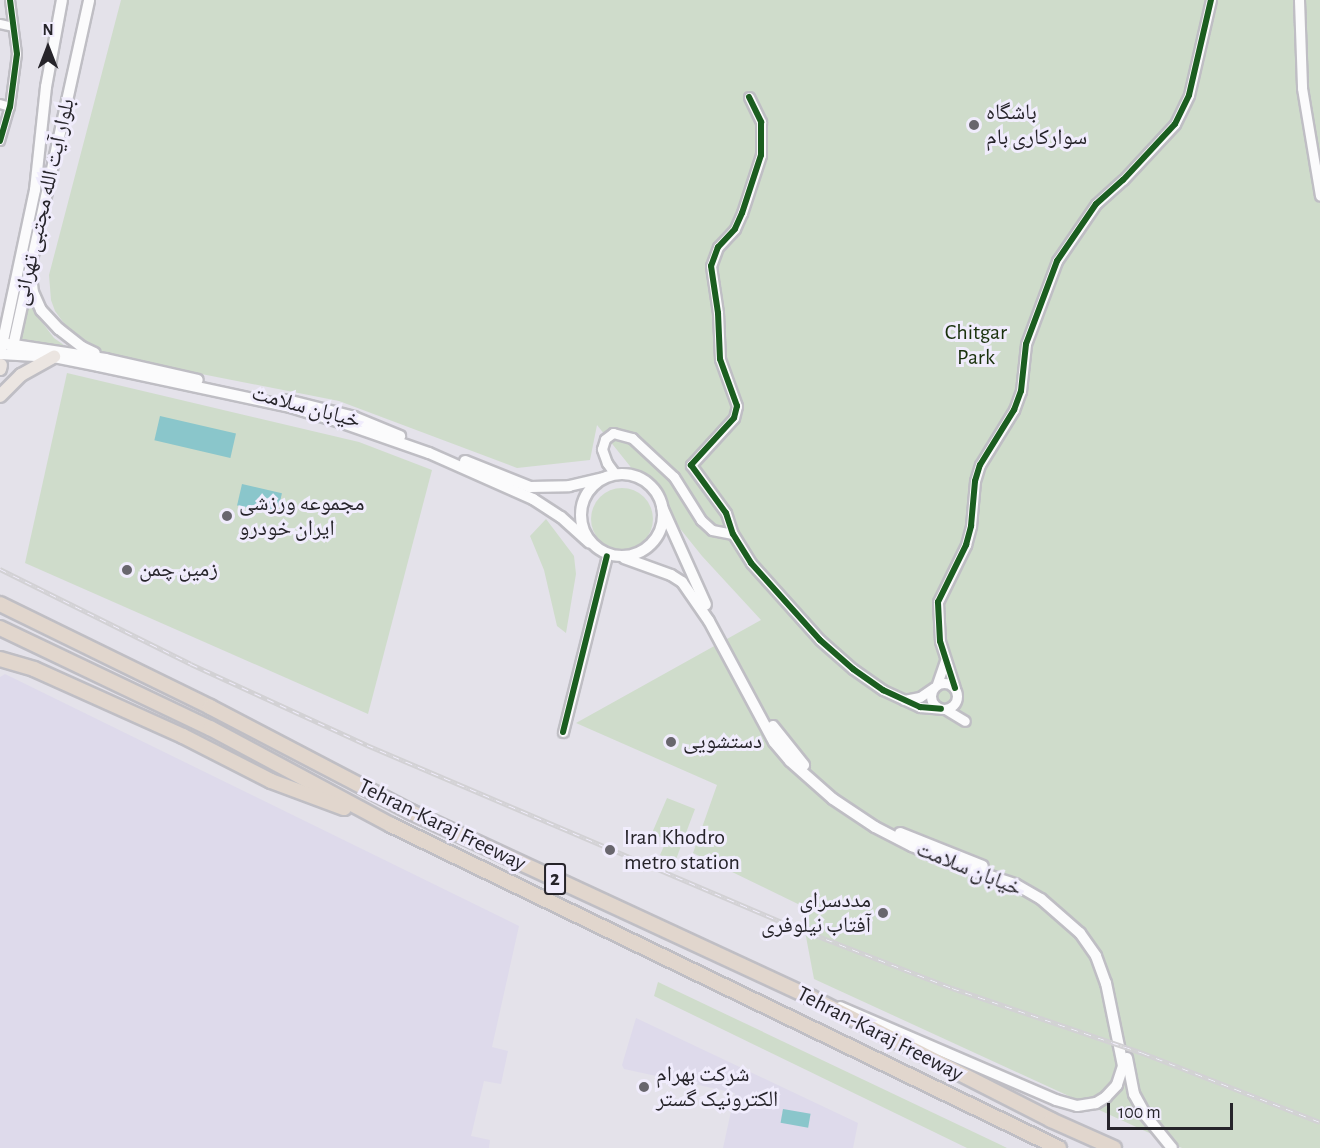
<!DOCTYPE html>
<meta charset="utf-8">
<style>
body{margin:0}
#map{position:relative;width:1320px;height:1148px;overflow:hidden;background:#e4e2ea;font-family:"Alegreya Sans","Noto Naskh Arabic",sans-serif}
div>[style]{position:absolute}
.built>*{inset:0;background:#dedaeb}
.green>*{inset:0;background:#cfdccb}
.round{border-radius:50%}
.water>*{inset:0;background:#8ac6cb;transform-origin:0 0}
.roads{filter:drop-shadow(2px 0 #bfbec4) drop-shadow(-2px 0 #bfbec4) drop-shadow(0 2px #bfbec4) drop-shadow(0 -2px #bfbec4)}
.minor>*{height:8px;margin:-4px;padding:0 4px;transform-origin:4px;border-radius:4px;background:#fbfbfc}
.tertiary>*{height:9px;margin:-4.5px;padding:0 4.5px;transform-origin:4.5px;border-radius:4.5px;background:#fbfbfc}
.tertiary>.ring{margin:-4.5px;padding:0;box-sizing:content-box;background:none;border:9px solid #fbfbfc;border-radius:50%}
.secondary>*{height:10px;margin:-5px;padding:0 5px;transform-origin:5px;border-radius:5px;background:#fbfbfc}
.secondary>.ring{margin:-5px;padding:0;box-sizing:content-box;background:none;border:10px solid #fbfbfc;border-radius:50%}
.primary>*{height:12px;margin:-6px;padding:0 6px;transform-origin:6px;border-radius:6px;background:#ebe5e1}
.motorway>*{height:14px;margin:-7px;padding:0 7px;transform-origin:7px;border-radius:7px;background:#e1d6cd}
.rail>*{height:4.5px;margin-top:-2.25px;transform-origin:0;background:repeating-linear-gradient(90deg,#f0ecfc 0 7px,#d2d1d4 0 14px);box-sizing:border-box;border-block:2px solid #d2d1d4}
.cycleway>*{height:6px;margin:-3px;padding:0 3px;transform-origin:3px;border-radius:3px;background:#1b5e20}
.dots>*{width:16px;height:16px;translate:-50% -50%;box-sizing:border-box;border:3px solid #f0ecfc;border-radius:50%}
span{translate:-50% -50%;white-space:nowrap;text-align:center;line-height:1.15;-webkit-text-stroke:6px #f0ecfc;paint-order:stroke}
.shield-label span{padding:2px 4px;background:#f0ecfc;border:2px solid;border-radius:4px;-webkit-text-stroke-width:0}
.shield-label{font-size:21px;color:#26242a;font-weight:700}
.poi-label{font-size:22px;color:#26242a}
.left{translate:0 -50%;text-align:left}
.right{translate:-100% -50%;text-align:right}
.street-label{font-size:22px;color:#26242a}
.park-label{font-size:22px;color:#19310c}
.north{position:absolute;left:18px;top:18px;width:60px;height:60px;-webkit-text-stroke:4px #f0ecfc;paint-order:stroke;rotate:0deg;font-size:16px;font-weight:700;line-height:24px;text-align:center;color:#26242a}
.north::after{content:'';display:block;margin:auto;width:21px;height:27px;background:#26242a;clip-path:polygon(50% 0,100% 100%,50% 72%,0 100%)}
.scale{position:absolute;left:1107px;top:1103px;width:126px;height:27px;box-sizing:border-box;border:3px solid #26242a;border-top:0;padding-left:8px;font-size:18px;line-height:21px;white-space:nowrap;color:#26242a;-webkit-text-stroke:4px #f0ecfc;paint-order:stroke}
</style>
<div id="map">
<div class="built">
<i style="clip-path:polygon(5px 674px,519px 926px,492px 1047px,508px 1051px,501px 1084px,484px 1081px,471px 1136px,490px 1140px,489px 1148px,0 1148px,0 677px)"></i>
<i style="clip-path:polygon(636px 1018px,858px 1123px,853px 1148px,723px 1148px,735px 1093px,624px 1069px,622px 1065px)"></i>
</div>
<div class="green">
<i style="clip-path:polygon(121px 0,1320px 0,1320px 1148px,1182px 1148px,814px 979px,800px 905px,693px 853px,717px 785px,576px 723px,761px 620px,702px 556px,597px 425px,590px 460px,517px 468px,339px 401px,105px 355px,71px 333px,55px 311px,51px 300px,49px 275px)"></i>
<i style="clip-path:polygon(30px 287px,32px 304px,41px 321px,54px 338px,75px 353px,20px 340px)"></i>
<i style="clip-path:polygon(67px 373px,359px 442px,432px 470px,368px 714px,25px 563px)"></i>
<i class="round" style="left:591px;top:488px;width:62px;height:62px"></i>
<i style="clip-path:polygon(546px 519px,574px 556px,576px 574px,566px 633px,557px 626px,544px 570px,530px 536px)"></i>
<i style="clip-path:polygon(667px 798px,695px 809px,675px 862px,660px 855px,664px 846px,662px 838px,652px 833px)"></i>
<i style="clip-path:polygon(658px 982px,1001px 1145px,1007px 1148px,967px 1148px,654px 996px)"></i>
</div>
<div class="water">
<i style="left:160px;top:416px;width:78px;height:25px;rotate:13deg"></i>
<i style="left:242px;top:484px;width:41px;height:22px;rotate:13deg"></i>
<i style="left:783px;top:1109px;width:28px;height:14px;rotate:10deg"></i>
</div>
<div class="roads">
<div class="minor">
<i style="left:0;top:24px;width:13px;rotate:13deg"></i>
<i style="left:0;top:104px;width:10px;rotate:17deg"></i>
<i style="left:0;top:141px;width:35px;rotate:-74deg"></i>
<i style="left:10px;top:107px;width:53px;rotate:-82.5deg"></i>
<i style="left:17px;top:54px;width:54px;rotate:-97.4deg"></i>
</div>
<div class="tertiary">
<i style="left:1299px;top:0;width:88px;rotate:88deg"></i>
<i style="left:1302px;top:88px;width:109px;rotate:80.5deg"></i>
<i style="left:749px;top:97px;width:28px;rotate:64deg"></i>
<i style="left:761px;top:122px;width:33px;rotate:90deg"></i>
<i style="left:761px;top:155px;width:61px;rotate:108.1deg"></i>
<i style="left:742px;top:213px;width:17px;rotate:114deg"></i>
<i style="left:735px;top:229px;width:25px;rotate:133deg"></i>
<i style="left:718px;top:247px;width:20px;rotate:110deg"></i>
<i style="left:711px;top:266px;width:48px;rotate:81.5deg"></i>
<i style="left:718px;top:313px;width:46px;rotate:87.5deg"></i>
<i style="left:720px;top:359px;width:50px;rotate:70.1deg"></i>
<i style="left:737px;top:406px;width:12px;rotate:104deg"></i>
<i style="left:734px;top:418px;width:64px;rotate:132.5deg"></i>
<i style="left:691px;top:465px;width:59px;rotate:53.9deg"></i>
<i style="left:726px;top:513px;width:22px;rotate:72deg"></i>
<i style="left:733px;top:534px;width:34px;rotate:58deg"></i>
<i style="left:751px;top:563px;width:103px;rotate:48.1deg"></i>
<i style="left:820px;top:640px;width:44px;rotate:41.3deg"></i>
<i style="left:853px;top:669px;width:37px;rotate:35deg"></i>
<i style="left:883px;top:690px;width:41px;rotate:24.7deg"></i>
<i style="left:920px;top:707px;width:21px;rotate:5deg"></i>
<i style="left:615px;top:474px;width:14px;rotate:-126deg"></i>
<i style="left:607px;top:463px;width:15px;rotate:-110deg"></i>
<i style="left:602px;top:449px;width:10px;rotate:-73deg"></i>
<i style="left:605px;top:439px;width:10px;rotate:-37deg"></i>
<i style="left:613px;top:433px;width:20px;rotate:15deg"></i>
<i style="left:632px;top:438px;width:57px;rotate:42.9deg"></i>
<i style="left:674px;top:477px;width:51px;rotate:57.9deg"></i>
<i style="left:701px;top:520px;width:15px;rotate:42deg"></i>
<i style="left:712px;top:530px;width:21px;rotate:11deg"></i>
<i class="ring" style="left:931px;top:683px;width:17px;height:17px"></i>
<i style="left:937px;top:684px;width:24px;rotate:-71deg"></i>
<i style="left:955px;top:688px;width:49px;rotate:-107.7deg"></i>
<i style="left:940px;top:641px;width:39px;rotate:-93deg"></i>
<i style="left:938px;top:602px;width:64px;rotate:-63.8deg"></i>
<i style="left:966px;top:545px;width:20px;rotate:-75deg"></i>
<i style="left:971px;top:526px;width:45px;rotate:-84.9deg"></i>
<i style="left:975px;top:481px;width:17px;rotate:-73deg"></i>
<i style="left:980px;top:465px;width:65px;rotate:-58.3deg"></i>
<i style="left:1014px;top:410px;width:20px;rotate:-70deg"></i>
<i style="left:1021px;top:391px;width:47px;rotate:-83.9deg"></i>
<i style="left:1026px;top:344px;width:89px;rotate:-69.5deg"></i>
<i style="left:1057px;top:261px;width:69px;rotate:-55.6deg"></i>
<i style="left:1096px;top:204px;width:36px;rotate:-42deg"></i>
<i style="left:1123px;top:180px;width:76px;rotate:-47.1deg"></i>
<i style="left:1175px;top:124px;width:32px;rotate:-64deg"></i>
<i style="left:1189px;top:95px;width:98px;rotate:-77deg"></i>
<i style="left:904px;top:700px;width:16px;rotate:-11deg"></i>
<i style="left:920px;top:697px;width:16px;rotate:-35deg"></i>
<i style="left:945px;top:709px;width:23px;rotate:31deg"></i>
<i style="left:563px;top:732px;width:181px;rotate:-76deg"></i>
</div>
<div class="secondary">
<i style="left:31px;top:274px;width:18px;rotate:84deg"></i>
<i style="left:33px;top:292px;width:20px;rotate:66deg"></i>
<i style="left:41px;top:310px;width:26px;rotate:47deg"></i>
<i style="left:59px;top:329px;width:29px;rotate:38deg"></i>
<i style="left:82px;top:347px;width:14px;rotate:25deg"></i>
<i style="left:1px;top:343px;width:106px;rotate:8.7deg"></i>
<i style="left:106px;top:359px;width:94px;rotate:12.9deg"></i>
<i style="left:1px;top:350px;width:164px;rotate:-78deg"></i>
<i style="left:35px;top:190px;width:104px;rotate:-83.9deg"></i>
<i style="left:46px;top:87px;width:88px;rotate:-79.6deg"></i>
<i style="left:12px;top:351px;width:359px;rotate:-77.6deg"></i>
<i style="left:0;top:354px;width:54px;rotate:3.2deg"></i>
<i style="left:54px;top:357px;width:46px;rotate:11.3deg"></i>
<i style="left:99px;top:366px;width:195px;rotate:12.1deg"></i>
<i style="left:290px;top:407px;width:52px;rotate:16.7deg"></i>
<i style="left:340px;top:422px;width:94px;rotate:19.2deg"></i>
<i style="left:429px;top:453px;width:114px;rotate:23.9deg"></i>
<i style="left:533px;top:499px;width:33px;rotate:33deg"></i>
<i style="left:561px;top:517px;width:38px;rotate:42deg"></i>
<i style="left:287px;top:400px;width:69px;rotate:14.2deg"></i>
<i style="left:354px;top:417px;width:50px;rotate:22.4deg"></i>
<i style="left:465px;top:461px;width:70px;rotate:21.8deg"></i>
<i style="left:530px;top:487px;width:39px;rotate:-1deg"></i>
<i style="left:569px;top:486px;width:35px;rotate:-13deg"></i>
<i class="ring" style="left:581px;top:474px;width:72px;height:72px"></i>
<i style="left:662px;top:507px;width:107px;rotate:65.8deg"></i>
<i style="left:624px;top:558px;width:50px;rotate:19.9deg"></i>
<i style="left:671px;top:575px;width:13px;rotate:32deg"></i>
<i style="left:682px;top:582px;width:47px;rotate:55.3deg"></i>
<i style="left:709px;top:621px;width:137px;rotate:61.8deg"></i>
<i style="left:774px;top:742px;width:25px;rotate:50deg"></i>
<i style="left:790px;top:761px;width:57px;rotate:41.5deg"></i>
<i style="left:833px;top:799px;width:50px;rotate:33.7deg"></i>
<i style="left:875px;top:827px;width:42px;rotate:27.2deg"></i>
<i style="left:912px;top:846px;width:39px;rotate:24deg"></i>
<i style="left:948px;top:862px;width:71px;rotate:18.2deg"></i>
<i style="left:1015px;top:884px;width:30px;rotate:30deg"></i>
<i style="left:1041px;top:899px;width:52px;rotate:41.1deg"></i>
<i style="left:1080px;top:933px;width:28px;rotate:55deg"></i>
<i style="left:1096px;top:956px;width:29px;rotate:70deg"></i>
<i style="left:1106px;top:983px;width:85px;rotate:78.4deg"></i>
<i style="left:1123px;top:1066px;width:20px;rotate:108deg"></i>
<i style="left:1117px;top:1085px;width:16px;rotate:133deg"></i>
<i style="left:1106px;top:1097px;width:12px;rotate:149deg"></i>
<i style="left:1096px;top:1103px;width:19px;rotate:171deg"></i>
<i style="left:1077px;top:1106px;width:22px;rotate:-164deg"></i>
<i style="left:1056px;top:1100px;width:235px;rotate:-156.7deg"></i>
<i style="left:773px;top:726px;width:50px;rotate:51.5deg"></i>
<i style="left:900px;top:833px;width:89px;rotate:21.7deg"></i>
<i style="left:1127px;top:1058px;width:37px;rotate:79deg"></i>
<i style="left:1134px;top:1094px;width:25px;rotate:61deg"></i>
<i style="left:1146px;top:1116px;width:41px;rotate:50.9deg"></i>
</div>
<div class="primary">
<i style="left:0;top:369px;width:4px;rotate:-76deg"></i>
<i style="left:0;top:396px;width:30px;rotate:-45deg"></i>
<i style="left:21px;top:375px;width:38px;rotate:-29deg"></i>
</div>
<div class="motorway">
<i style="left:0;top:604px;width:234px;rotate:26.1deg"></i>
<i style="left:210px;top:707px;width:227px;rotate:27.6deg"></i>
<i style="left:411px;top:812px;width:440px;rotate:24.9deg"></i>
<i style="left:810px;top:997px;width:271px;rotate:27deg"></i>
<i style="left:1051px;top:1120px;width:69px;rotate:24deg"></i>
<i style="left:0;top:628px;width:233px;rotate:25.5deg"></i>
<i style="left:210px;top:728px;width:205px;rotate:28.2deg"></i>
<i style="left:391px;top:825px;width:742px;rotate:25.81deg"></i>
<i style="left:0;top:659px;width:35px;rotate:16deg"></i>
<i style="left:34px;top:669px;width:163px;rotate:24.2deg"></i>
<i style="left:183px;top:736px;width:99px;rotate:27.1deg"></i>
<i style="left:271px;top:781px;width:78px;rotate:20.3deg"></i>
</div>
</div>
<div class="rail">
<i style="left:0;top:569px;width:213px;rotate:26.4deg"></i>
<i style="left:191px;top:664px;width:194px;rotate:24.7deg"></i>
<i style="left:367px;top:745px;width:457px;rotate:23.1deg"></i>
<i style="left:787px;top:924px;width:177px;rotate:21.2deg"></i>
<i style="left:952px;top:988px;width:202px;rotate:18.8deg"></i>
<i style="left:1143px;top:1053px;width:190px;rotate:21.3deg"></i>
</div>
<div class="cycleway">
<i style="left:749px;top:97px;width:28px;rotate:64deg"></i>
<i style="left:761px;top:122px;width:33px;rotate:90deg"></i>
<i style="left:761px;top:155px;width:61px;rotate:108.1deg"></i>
<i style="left:742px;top:213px;width:17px;rotate:114deg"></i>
<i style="left:735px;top:229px;width:25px;rotate:133deg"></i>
<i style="left:718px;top:247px;width:20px;rotate:110deg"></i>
<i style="left:711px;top:266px;width:48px;rotate:81.5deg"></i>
<i style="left:718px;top:313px;width:46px;rotate:87.5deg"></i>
<i style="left:720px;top:359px;width:50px;rotate:70.1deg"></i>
<i style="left:737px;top:406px;width:12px;rotate:104deg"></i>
<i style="left:734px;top:418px;width:64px;rotate:132.5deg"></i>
<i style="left:691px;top:465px;width:59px;rotate:53.9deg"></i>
<i style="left:726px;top:513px;width:22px;rotate:72deg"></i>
<i style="left:733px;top:534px;width:34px;rotate:58deg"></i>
<i style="left:751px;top:563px;width:103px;rotate:48.1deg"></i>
<i style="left:820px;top:640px;width:44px;rotate:41.3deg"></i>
<i style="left:853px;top:669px;width:37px;rotate:35deg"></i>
<i style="left:883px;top:690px;width:41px;rotate:24.7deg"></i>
<i style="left:920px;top:707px;width:21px;rotate:5deg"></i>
<i style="left:0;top:141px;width:35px;rotate:-74deg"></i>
<i style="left:10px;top:107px;width:53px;rotate:-82.5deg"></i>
<i style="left:17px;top:54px;width:54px;rotate:-97.4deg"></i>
<i style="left:955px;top:688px;width:49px;rotate:-107.7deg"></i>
<i style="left:940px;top:641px;width:39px;rotate:-93deg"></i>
<i style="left:938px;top:602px;width:64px;rotate:-63.8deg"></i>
<i style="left:966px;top:545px;width:20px;rotate:-75deg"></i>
<i style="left:971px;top:526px;width:45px;rotate:-84.9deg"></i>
<i style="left:975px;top:481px;width:17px;rotate:-73deg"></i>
<i style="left:980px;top:465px;width:65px;rotate:-58.3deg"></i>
<i style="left:1014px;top:410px;width:20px;rotate:-70deg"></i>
<i style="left:1021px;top:391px;width:47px;rotate:-83.9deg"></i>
<i style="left:1026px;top:344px;width:89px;rotate:-69.5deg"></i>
<i style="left:1057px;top:261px;width:69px;rotate:-55.6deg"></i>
<i style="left:1096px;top:204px;width:36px;rotate:-42deg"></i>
<i style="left:1123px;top:180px;width:76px;rotate:-47.1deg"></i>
<i style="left:1175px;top:124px;width:32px;rotate:-64deg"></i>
<i style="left:1189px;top:95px;width:98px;rotate:-77deg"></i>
<i style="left:563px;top:732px;width:181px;rotate:-76deg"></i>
</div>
<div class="dots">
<i style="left:974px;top:125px;background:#68666d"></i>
<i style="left:227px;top:516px;background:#68666d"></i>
<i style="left:127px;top:570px;background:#68666d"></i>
<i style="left:671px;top:742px;background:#68666d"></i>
<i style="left:610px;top:850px;background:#68666d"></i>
<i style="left:883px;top:913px;background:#68666d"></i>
<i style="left:644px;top:1087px;background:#68666d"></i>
</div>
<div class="shield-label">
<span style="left:555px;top:879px">2</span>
</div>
<div class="poi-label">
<span class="left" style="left:986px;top:125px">باشگاه<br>سوارکاری بام</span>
<span class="left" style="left:239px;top:516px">مجموعه ورزشی<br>ایران خودرو</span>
<span class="left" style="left:139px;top:570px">زمین چمن</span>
<span class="left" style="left:683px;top:742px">دستشویی</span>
<span class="left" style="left:624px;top:850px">Iran Khodro<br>metro station</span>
<span class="right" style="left:871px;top:913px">مددسرای<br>آفتاب نیلوفری</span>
<span class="left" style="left:656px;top:1087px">شرکت بهرام<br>الکترونیک گستر</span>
</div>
<div class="street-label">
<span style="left:44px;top:202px;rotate:-77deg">بلوار آیت الله مجتبی تهرانی</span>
<span style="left:306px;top:407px;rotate:15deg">خیابان سلامت</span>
<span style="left:442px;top:825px;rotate:26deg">Tehran-Karaj Freeway</span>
<span style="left:969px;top:869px;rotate:22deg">خیابان سلامت</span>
<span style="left:880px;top:1034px;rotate:27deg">Tehran-Karaj Freeway</span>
</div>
<div class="park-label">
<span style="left:976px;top:345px">Chitgar<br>Park</span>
</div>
<div class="north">N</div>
<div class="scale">100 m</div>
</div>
